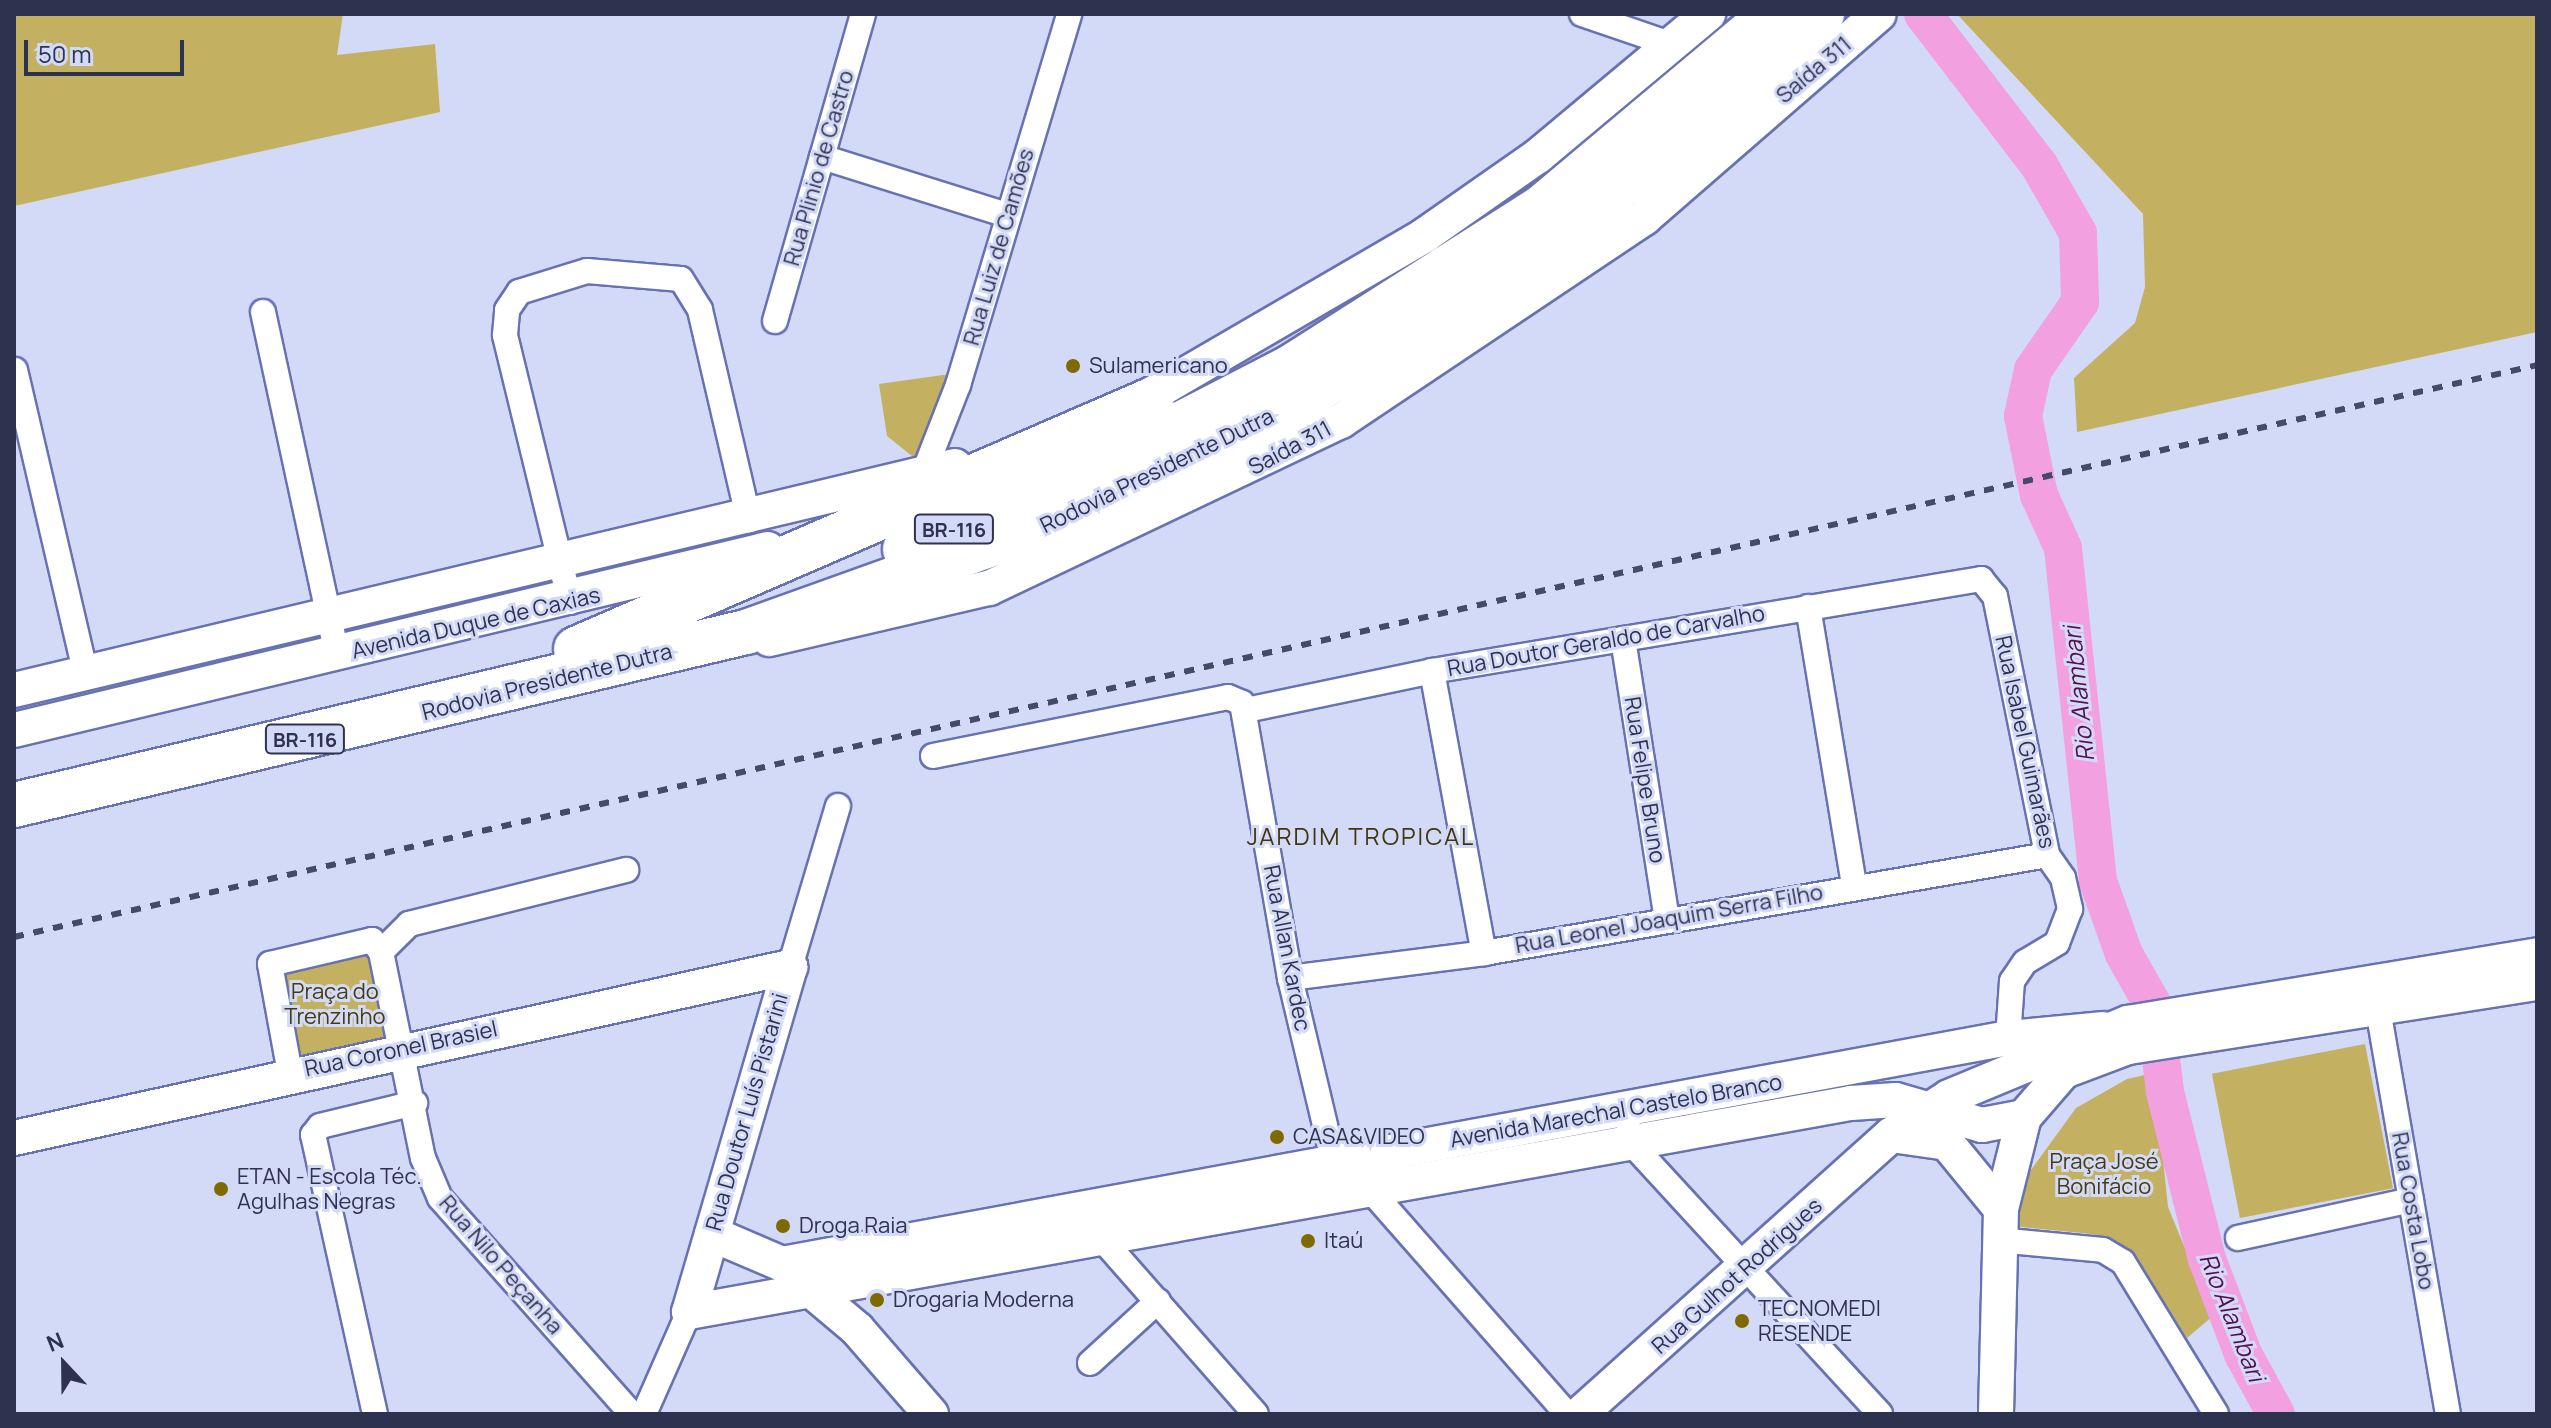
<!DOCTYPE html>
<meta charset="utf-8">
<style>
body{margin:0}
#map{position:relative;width:2551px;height:1428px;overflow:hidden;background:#d3daf7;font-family:Manrope,sans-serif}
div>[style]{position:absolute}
.green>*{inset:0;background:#c4b061;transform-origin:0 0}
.river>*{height:38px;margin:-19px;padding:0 19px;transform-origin:19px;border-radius:19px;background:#f2a0e0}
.roads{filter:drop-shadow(2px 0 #6772b3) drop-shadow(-2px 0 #6772b3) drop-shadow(0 2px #6772b3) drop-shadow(0 -2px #6772b3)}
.street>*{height:24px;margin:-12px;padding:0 12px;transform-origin:12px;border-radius:12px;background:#fff}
.secondary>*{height:34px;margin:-17px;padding:0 17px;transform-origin:17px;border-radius:17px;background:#fff}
.highway>*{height:44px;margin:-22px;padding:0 22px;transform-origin:22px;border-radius:22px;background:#fff}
.rail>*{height:6px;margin-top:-3px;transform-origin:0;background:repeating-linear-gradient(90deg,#454a66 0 10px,transparent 0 20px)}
.dots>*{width:22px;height:22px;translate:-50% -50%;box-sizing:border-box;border:4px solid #d3daf7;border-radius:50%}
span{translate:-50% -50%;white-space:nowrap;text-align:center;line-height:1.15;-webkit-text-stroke:6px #d3daf7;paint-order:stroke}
.shield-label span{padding:2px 6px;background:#d3daf7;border:2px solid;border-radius:6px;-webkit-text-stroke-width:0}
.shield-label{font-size:20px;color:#2d324e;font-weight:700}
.street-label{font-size:22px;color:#2d324e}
.poi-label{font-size:22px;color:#2d324e}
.left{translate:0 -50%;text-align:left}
.park-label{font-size:22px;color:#453b0f}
.water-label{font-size:24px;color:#550e4a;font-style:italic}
.neighbourhood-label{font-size:24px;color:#41370c;letter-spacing:2px}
.frame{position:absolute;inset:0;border:16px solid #2d324e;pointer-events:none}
.north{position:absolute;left:24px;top:1324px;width:80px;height:80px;-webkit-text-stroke:6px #d3daf7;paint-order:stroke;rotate:338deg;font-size:22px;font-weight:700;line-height:32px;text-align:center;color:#2d324e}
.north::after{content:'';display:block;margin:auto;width:28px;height:36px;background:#2d324e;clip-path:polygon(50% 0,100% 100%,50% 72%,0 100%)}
.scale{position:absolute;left:24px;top:40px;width:160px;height:36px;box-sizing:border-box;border:4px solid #2d324e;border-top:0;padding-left:10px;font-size:24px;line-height:28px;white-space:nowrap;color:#2d324e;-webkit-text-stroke:6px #d3daf7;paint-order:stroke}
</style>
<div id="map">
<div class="green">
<i style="clip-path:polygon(14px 14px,343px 14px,337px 55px,435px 44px,440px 112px,14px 206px)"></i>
<i style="clip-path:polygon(1957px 14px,2537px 14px,2537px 332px,2077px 432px,2074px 378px,2135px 323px,2145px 287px,2143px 214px)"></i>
<i style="clip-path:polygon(950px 374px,922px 464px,887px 436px,879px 384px)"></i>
<i style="left:372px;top:944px;width:103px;height:99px;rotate:77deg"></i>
<i style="left:2365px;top:1044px;width:147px;height:156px;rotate:79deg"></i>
<i style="clip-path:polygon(2154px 1073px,2168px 1207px,2213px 1316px,2187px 1338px,2139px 1261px,2092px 1234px,2013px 1226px,2023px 1181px,2076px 1108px,2127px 1079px)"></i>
</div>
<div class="river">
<i style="left:1923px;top:14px;width:190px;rotate:52.5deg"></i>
<i style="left:2039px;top:165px;width:78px;rotate:60.2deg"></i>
<i style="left:2078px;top:233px;width:69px;rotate:88.3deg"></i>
<i style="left:2080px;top:302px;width:83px;rotate:124.7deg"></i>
<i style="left:2033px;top:370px;width:47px;rotate:102.3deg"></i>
<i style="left:2023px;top:416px;width:81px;rotate:78.6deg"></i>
<i style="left:2039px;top:495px;width:58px;rotate:65.6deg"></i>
<i style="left:2063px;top:548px;width:335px;rotate:84deg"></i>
<i style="left:2098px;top:881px;width:77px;rotate:70.4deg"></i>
<i style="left:2124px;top:954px;width:63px;rotate:60.6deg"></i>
<i style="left:2155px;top:1009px;width:84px;rotate:83.1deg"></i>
<i style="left:2165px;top:1092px;width:172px;rotate:75.9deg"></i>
<i style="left:2207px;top:1259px;width:102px;rotate:69.2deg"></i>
<i style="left:2243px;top:1354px;width:68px;rotate:61.2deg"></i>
</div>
<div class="roads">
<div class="street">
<i style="left:1582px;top:14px;width:96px;rotate:18.8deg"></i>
<i style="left:822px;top:157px;width:194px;rotate:17.4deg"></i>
<i style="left:263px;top:312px;width:351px;rotate:77.8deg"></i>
<i style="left:775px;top:321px;width:319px;rotate:-74deg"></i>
<i style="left:15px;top:370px;width:312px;rotate:76.9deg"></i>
<i style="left:922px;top:477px;width:99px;rotate:-68.6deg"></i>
<i style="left:958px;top:385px;width:387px;rotate:-73.3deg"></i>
<i style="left:570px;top:602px;width:275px;rotate:-103.7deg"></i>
<i style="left:505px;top:335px;width:25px;rotate:-85deg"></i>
<i style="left:507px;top:310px;width:22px;rotate:-56deg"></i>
<i style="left:519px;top:292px;width:71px;rotate:-17.2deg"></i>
<i style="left:587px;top:271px;width:94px;rotate:4.9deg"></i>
<i style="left:681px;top:279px;width:36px;rotate:58deg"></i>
<i style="left:700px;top:310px;width:216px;rotate:76.9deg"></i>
<i style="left:1808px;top:607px;width:283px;rotate:80.6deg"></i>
<i style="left:1623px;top:639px;width:284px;rotate:81.1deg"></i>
<i style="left:1432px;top:671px;width:287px;rotate:79.6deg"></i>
<i style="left:1246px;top:710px;width:190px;rotate:-11.8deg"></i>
<i style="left:1432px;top:671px;width:557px;rotate:-9.51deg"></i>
<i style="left:1981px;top:579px;width:22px;rotate:51deg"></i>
<i style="left:1995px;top:596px;width:264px;rotate:78.6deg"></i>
<i style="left:2047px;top:855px;width:28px;rotate:55deg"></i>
<i style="left:2063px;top:878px;width:32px;rotate:77deg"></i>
<i style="left:2070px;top:909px;width:36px;rotate:111deg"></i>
<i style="left:2057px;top:943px;width:37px;rotate:149deg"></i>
<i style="left:2025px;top:962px;width:23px;rotate:124deg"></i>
<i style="left:2012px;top:981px;width:57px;rotate:94deg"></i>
<i style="left:933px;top:756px;width:301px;rotate:-11.3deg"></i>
<i style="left:1228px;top:697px;width:15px;rotate:23deg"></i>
<i style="left:1242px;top:703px;width:279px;rotate:80.1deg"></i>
<i style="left:1290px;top:978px;width:186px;rotate:76.6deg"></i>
<i style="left:1333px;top:1159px;width:52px;rotate:40.4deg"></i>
<i style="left:1373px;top:1193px;width:294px;rotate:48.7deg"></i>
<i style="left:381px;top:952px;width:40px;rotate:-45deg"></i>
<i style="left:409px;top:924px;width:224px;rotate:-14deg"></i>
<i style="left:790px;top:967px;width:168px;rotate:-73.4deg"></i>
<i style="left:1290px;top:978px;width:196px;rotate:-7.3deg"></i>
<i style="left:1484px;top:953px;width:571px;rotate:-9.87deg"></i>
<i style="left:2378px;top:1009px;width:411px;rotate:80.2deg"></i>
<i style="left:290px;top:1073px;width:111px;rotate:-100.4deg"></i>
<i style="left:270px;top:964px;width:105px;rotate:-13.2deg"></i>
<i style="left:372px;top:940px;width:15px;rotate:53deg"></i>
<i style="left:381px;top:952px;width:210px;rotate:78.5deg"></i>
<i style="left:423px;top:1158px;width:43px;rotate:67deg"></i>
<i style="left:440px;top:1198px;width:289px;rotate:48.4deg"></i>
<i style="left:1629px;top:1129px;width:14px;rotate:82deg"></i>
<i style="left:1631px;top:1143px;width:368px;rotate:47.4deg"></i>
<i style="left:2238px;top:1238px;width:177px;rotate:-12.4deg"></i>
<i style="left:1102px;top:1239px;width:233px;rotate:48.7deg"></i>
<i style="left:1998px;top:1240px;width:105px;rotate:5.4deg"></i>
<i style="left:2103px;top:1250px;width:23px;rotate:31deg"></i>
<i style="left:2123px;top:1262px;width:178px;rotate:58.5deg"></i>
<i style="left:1090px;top:1363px;width:92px;rotate:-42.4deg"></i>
<i style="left:375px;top:1414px;width:286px;rotate:-102.5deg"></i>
<i style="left:313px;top:1135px;width:11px;rotate:-52deg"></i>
<i style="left:320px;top:1126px;width:98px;rotate:-13.6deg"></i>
<i style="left:644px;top:1414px;width:111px;rotate:-66.2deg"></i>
</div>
<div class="secondary">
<i style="left:1130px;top:407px;width:341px;rotate:-30.2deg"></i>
<i style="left:1425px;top:235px;width:138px;rotate:-35deg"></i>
<i style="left:1538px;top:156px;width:222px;rotate:-39.9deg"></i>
<i style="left:769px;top:639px;width:226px;rotate:-13.1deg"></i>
<i style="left:989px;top:588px;width:390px;rotate:-25.4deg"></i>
<i style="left:1341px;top:421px;width:365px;rotate:-33.8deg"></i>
<i style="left:1644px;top:218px;width:311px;rotate:-41deg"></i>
<i style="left:14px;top:690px;width:967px;rotate:-13.39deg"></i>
<i style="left:14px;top:730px;width:775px;rotate:-13.5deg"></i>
<i style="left:1891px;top:1135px;width:57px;rotate:8.1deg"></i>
<i style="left:1947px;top:1143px;width:85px;rotate:50.7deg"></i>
<i style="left:14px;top:1138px;width:795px;rotate:-12.43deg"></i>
<i style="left:790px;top:967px;width:359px;rotate:106.3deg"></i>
<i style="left:689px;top:1312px;width:1181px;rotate:-10.2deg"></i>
<i style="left:1851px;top:1103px;width:45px;rotate:-3.8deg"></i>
<i style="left:1896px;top:1100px;width:90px;rotate:16.2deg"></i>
<i style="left:1982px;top:1125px;width:43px;rotate:-10.8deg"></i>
<i style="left:712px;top:1234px;width:76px;rotate:23.2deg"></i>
<i style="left:782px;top:1264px;width:1247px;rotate:-10.44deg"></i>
<i style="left:2008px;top:1038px;width:95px;rotate:-5.4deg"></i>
<i style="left:800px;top:1281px;width:75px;rotate:40.1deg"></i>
<i style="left:857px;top:1329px;width:113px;rotate:49deg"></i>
<i style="left:1580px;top:1414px;width:418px;rotate:-41.9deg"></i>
<i style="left:1891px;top:1135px;width:69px;rotate:-33.2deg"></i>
<i style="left:1949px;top:1097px;width:194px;rotate:-22.5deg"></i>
<i style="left:2128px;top:1023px;width:415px;rotate:-9.4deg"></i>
<i style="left:1996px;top:1414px;width:205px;rotate:-88.6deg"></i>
<i style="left:2001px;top:1209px;width:95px;rotate:-76deg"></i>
<i style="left:2024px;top:1117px;width:61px;rotate:-49deg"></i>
<i style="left:2064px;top:1071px;width:68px;rotate:-20.6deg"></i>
<i style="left:2128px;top:1047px;width:414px;rotate:-8.9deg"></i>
</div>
<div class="highway">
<i style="left:905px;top:549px;width:187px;rotate:-22.6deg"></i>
<i style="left:1078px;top:477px;width:240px;rotate:-27.3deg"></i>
<i style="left:1291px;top:367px;width:298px;rotate:-32.5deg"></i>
<i style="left:1542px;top:207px;width:300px;rotate:-40deg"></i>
<i style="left:576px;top:649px;width:627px;rotate:-23.41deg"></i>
<i style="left:14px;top:805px;width:752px;rotate:-13.3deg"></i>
<i style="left:746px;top:632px;width:359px;rotate:-19.7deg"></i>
<i style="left:1084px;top:511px;width:238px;rotate:-27deg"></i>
<i style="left:1296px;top:403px;width:257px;rotate:-32deg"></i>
<i style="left:1514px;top:267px;width:186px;rotate:-36.9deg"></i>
<i style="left:1663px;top:155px;width:213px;rotate:-41.6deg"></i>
</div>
</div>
<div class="rail">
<i style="left:14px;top:937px;width:2587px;rotate:-12.77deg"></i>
</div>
<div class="dots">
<i style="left:1073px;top:366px;background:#7f6a02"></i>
<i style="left:1277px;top:1137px;background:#7f6a02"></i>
<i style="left:221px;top:1189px;background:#7f6a02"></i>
<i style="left:783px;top:1226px;background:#7f6a02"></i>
<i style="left:1308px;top:1241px;background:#7f6a02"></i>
<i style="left:877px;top:1300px;background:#7f6a02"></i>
<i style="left:1742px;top:1321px;background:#7f6a02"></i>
</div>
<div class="shield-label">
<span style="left:954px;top:529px">BR-116</span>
<span style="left:305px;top:739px">BR-116</span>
</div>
<div class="street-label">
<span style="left:1814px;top:70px;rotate:-40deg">Saída 311</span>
<span style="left:819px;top:168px;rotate:-74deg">Rua Plinio de Castro</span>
<span style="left:999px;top:247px;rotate:-74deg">Rua Luiz de Camões</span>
<span style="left:1290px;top:448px;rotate:-28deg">Saída 311</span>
<span style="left:1157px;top:471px;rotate:-26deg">Rodovia Presidente Dutra</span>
<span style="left:476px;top:623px;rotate:-13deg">Avenida Duque de Caxias</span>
<span style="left:1606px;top:641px;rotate:-10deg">Rua Doutor Geraldo de Carvalho</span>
<span style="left:547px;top:682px;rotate:-14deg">Rodovia Presidente Dutra</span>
<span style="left:2025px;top:742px;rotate:78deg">Rua Isabel Guimarães</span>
<span style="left:1645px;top:780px;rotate:81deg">Rua Felipe Bruno</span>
<span style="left:1669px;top:919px;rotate:-10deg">Rua Leonel Joaquim Serra Filho</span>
<span style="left:1287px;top:948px;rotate:79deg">Rua Allan Kardec</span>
<span style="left:401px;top:1049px;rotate:-12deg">Rua Coronel Brasiel</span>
<span style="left:1616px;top:1111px;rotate:-10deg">Avenida Marechal Castelo Branco</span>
<span style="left:747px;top:1112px;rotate:-74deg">Rua Doutor Luís Pistarini</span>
<span style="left:2413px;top:1211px;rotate:80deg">Rua Costa Lobo</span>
<span style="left:501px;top:1265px;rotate:49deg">Rua Nilo Peçanha</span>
<span style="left:1737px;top:1276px;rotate:-42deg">Rua Gulhot Rodrigues</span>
</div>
<div class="poi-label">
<span class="left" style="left:1089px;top:366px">Sulamericano</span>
<span class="left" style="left:1293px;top:1137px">CASA&amp;VIDEO</span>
<span class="left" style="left:237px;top:1189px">ETAN - Escola Téc.<br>Agulhas Negras</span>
<span class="left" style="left:799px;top:1226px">Droga Raia</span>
<span class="left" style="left:1324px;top:1241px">Itaú</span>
<span class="left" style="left:893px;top:1300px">Drogaria Moderna</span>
<span class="left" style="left:1758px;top:1321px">TECNOMEDI<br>RESENDE</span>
</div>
<div class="park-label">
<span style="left:335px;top:1004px">Praça do<br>Trenzinho</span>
<span style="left:2104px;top:1174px">Praça José<br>Bonifácio</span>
</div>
<div class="water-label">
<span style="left:2078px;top:694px;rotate:-96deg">Rio Alambari</span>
<span style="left:2233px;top:1317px;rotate:68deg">Rio Alambari</span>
</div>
<div class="neighbourhood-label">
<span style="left:1361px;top:836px">JARDIM TROPICAL</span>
</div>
<div class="frame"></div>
<div class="north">N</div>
<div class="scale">50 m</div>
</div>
